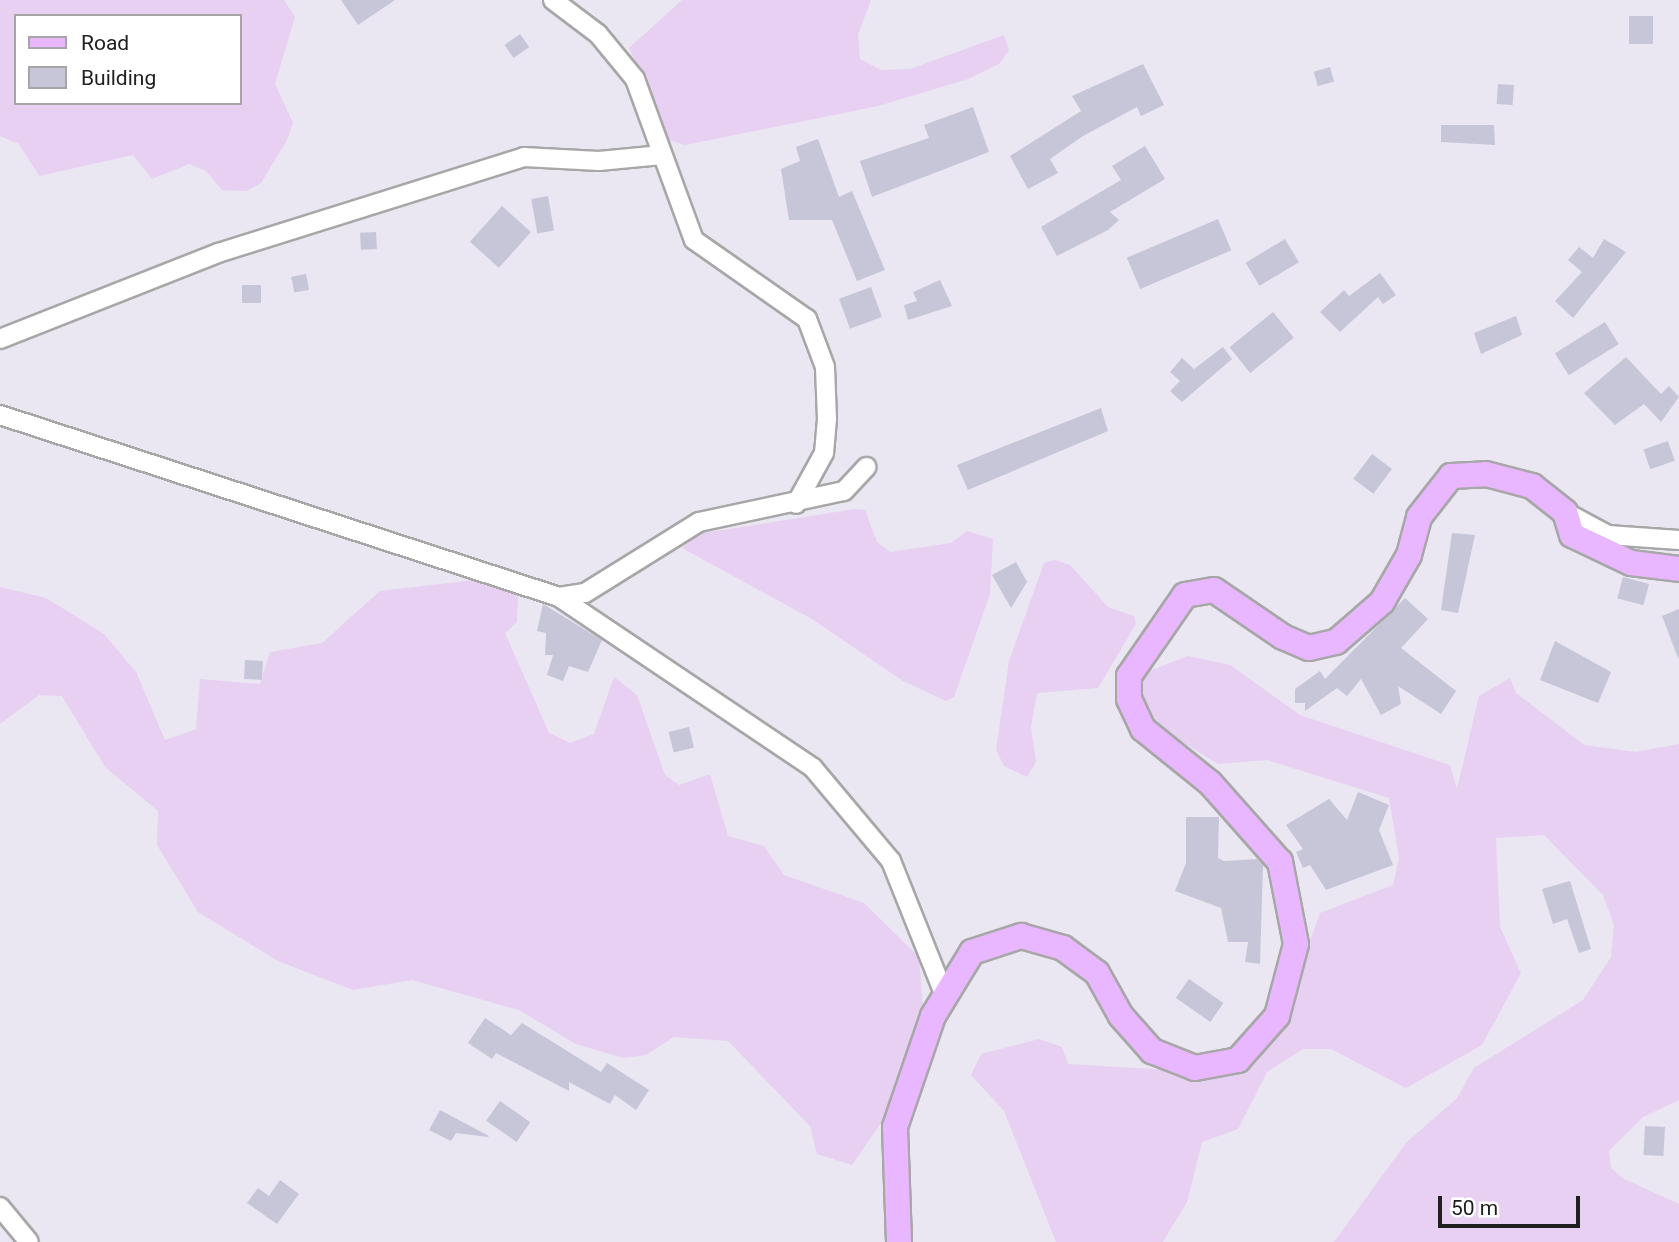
<!DOCTYPE html>
<style>
body{margin:0}
#map{position:relative;width:1679px;height:1242px;overflow:hidden;background:#eae6f2;font-family:Roboto,sans-serif}
div>[style]{position:absolute}
.farmland>*{inset:0;background:#e8d0f2}
.building>*{inset:0;background:#c7c6d9;transform-origin:0 0}
.roads{filter:drop-shadow(2px 0 #a7a7a7) drop-shadow(-2px 0 #a7a7a7) drop-shadow(0 2px #a7a7a7) drop-shadow(0 -2px #a7a7a7)}
.street>*{height:18px;margin:-9px;padding:0 9px;transform-origin:9px;border-radius:9px;background:#fff}
.secondary>*{height:24px;margin:-12px;padding:0 12px;transform-origin:12px;border-radius:12px;background:#e9b7ff}
span{translate:-50% -50%;white-space:nowrap;text-align:center;line-height:1.15;-webkit-text-stroke:6px #fff;paint-order:stroke}
.legend{position:absolute;left:14px;top:14px;width:228px;height:91px;box-sizing:border-box;background:#fff;border:2px solid #a6a6a6;margin:0;padding:9px 12px;list-style:none;font-size:21px;color:#202020}
.legend li{display:flex;align-items:center;gap:14px;height:35px}
.legend b{width:35px;border:2px solid #a6a6a6}
.scale{position:absolute;left:1438px;top:1196px;width:142px;height:32px;box-sizing:border-box;border:4px solid #202020;border-top:0;padding-left:9px;font-size:21px;line-height:24px;white-space:nowrap;color:#202020;-webkit-text-stroke:5px #fff;paint-order:stroke}
</style>
<div id="map">
<div class="farmland">
<i style="clip-path:polygon(evenodd,0 0,284px 0,295px 17px,275px 84px,293px 123px,287px 140px,261px 183px,246px 191px,222px 190px,206px 171px,189px 164px,152px 179px,133px 155px,39px 176px,19px 144px,0 136px,0 0,16px 16px,240px 16px,240px 103px,16px 103px,16px 16px)"></i>
<i style="clip-path:polygon(682px 0,871px 0,858px 35px,860px 59px,881px 70px,910px 69px,1004px 35px,1009px 50px,999px 64px,968px 79px,878px 106px,685px 145px,669px 140px,653px 119px,647px 86px,629px 48px)"></i>
<i style="clip-path:polygon(855px 509px,865px 510px,877px 542px,890px 552px,951px 543px,967px 531px,993px 539px,990px 594px,954px 697px,946px 701px,903px 681px,812px 619px,682px 548px,697px 534px)"></i>
<i style="clip-path:polygon(1055px 560px,1070px 565px,1108px 607px,1134px 616px,1136px 624px,1098px 688px,1037px 693px,1031px 727px,1036px 762px,1027px 777px,1004px 766px,996px 750px,1009px 661px,1044px 563px)"></i>
<i style="clip-path:polygon(492px 578px,518px 598px,517px 622px,505px 633px,549px 733px,570px 743px,594px 734px,614px 677px,637px 695px,665px 775px,679px 785px,710px 774px,728px 836px,764px 846px,784px 875px,864px 903px,919px 957px,923px 1012px,896px 1101px,852px 1165px,817px 1154px,810px 1126px,728px 1041px,674px 1037px,646px 1055px,623px 1058px,576px 1044px,519px 1010px,412px 980px,353px 990px,278px 961px,198px 912px,157px 845px,158px 811px,105px 767px,62px 696px,39px 695px,0 724px,0 587px,46px 598px,104px 634px,136px 672px,165px 740px,196px 729px,200px 679px,260px 684px,270px 652px,322px 643px,380px 591px)"></i>
<i style="clip-path:polygon(1188px 656px,1230px 665px,1300px 715px,1450px 765px,1457px 789px,1479px 696px,1510px 678px,1516px 693px,1584px 745px,1636px 752px,1679px 744px,1679px 1100px,1643px 1117px,1609px 1151px,1611px 1168px,1624px 1179px,1679px 1204px,1679px 1242px,1334px 1242px,1406px 1143px,1457px 1098px,1474px 1068px,1583px 1000px,1611px 957px,1614px 925px,1603px 895px,1544px 835px,1496px 838px,1500px 927px,1521px 973px,1482px 1045px,1406px 1088px,1331px 1049px,1303px 1049px,1267px 1072px,1238px 1129px,1202px 1142px,1187px 1202px,1163px 1242px,1056px 1242px,1004px 1111px,971px 1075px,981px 1054px,1039px 1039px,1062px 1047px,1068px 1064px,1238px 1074px,1285px 1011px,1320px 913px,1393px 885px,1399px 858px,1389px 798px,1267px 760px,1218px 764px,1151px 722px,1140px 704px,1144px 673px)"></i>
</div>
<div class="building">
<i style="clip-path:polygon(341px 0,395px 0,358px 25px)"></i>
<i style="left:1653px;top:16px;width:28px;height:24px;rotate:90deg"></i>
<i style="left:520px;top:34px;width:16px;height:19px;rotate:55deg"></i>
<i style="clip-path:polygon(1143px 64px,1164px 105px,1141px 116px,1137px 107px,1083px 136px,1050px 159px,1058px 173px,1028px 189px,1010px 156px,1081px 111px,1072px 96px)"></i>
<i style="left:1330px;top:67px;width:15px;height:17px;rotate:74deg"></i>
<i style="left:1498px;top:84px;width:16px;height:20px;rotate:4deg"></i>
<i style="clip-path:polygon(973px 107px,989px 152px,872px 197px,860px 161px,929px 138px,924px 125px)"></i>
<i style="clip-path:polygon(1441px 125px,1494px 125px,1495px 145px,1441px 142px)"></i>
<i style="clip-path:polygon(818px 139px,839px 197px,852px 191px,885px 270px,857px 281px,832px 220px,789px 220px,781px 169px,800px 161px,796px 147px)"></i>
<i style="clip-path:polygon(1145px 146px,1165px 179px,1110px 212px,1119px 220px,1108px 230px,1057px 256px,1041px 227px,1121px 180px,1112px 166px)"></i>
<i style="left:548px;top:196px;width:35px;height:17px;rotate:80deg"></i>
<i style="left:502px;top:206px;width:39px;height:48px;rotate:42deg"></i>
<i style="left:1218px;top:219px;width:34px;height:99px;rotate:67deg"></i>
<i style="left:376px;top:232px;width:17px;height:16px;rotate:87deg"></i>
<i style="left:1285px;top:239px;width:27px;height:46px;rotate:59deg"></i>
<i style="clip-path:polygon(1604px 239px,1626px 252px,1573px 318px,1555px 301px,1582px 272px,1568px 260px,1579px 247px,1593px 258px)"></i>
<i style="clip-path:polygon(1380px 273px,1396px 295px,1383px 304px,1378px 297px,1340px 332px,1320px 312px,1344px 290px,1349px 296px)"></i>
<i style="left:306px;top:274px;width:16px;height:15px;rotate:79deg"></i>
<i style="clip-path:polygon(940px 280px,952px 306px,908px 320px,904px 305px,917px 301px,913px 292px)"></i>
<i style="left:261px;top:285px;width:18px;height:19px;rotate:90deg"></i>
<i style="left:871px;top:287px;width:32px;height:34px;rotate:70deg"></i>
<i style="left:1273px;top:312px;width:33px;height:56px;rotate:51deg"></i>
<i style="clip-path:polygon(1516px 316px,1522px 335px,1481px 354px,1474px 333px)"></i>
<i style="left:1605px;top:322px;width:26px;height:59px;rotate:58deg"></i>
<i style="clip-path:polygon(1223px 347px,1232px 359px,1182px 402px,1170px 391px,1180px 381px,1170px 372px,1182px 358px,1194px 369px)"></i>
<i style="clip-path:polygon(1626px 357px,1661px 394px,1669px 386px,1679px 397px,1661px 422px,1644px 404px,1615px 425px,1584px 393px)"></i>
<i style="clip-path:polygon(1101px 408px,1108px 431px,968px 490px,957px 465px)"></i>
<i style="left:1668px;top:441px;width:21px;height:26px;rotate:71deg"></i>
<i style="left:1372px;top:454px;width:25px;height:31px;rotate:37deg"></i>
<i style="clip-path:polygon(1452px 533px,1475px 535px,1458px 613px,1441px 610px)"></i>
<i style="clip-path:polygon(1016px 562px,1027px 582px,1011px 608px,992px 575px)"></i>
<i style="left:1623px;top:577px;width:27px;height:22px;rotate:15deg"></i>
<i style="clip-path:polygon(1405px 598px,1428px 619px,1401px 648px,1456px 691px,1441px 714px,1398px 686px,1401px 704px,1381px 715px,1361px 679px,1347px 696px,1337px 688px,1305px 711px,1305px 703px,1295px 703px,1295px 689px,1320px 671px,1325px 679px)"></i>
<i style="clip-path:polygon(543px 604px,602px 640px,588px 672px,569px 666px,563px 681px,547px 675px,553px 655px,545px 655px,546px 633px,537px 631px)"></i>
<i style="clip-path:polygon(1679px 609px,1679px 658px,1678px 658px,1662px 616px)"></i>
<i style="clip-path:polygon(1555px 641px,1611px 672px,1598px 703px,1540px 680px)"></i>
<i style="left:245px;top:660px;width:18px;height:19px;rotate:3deg"></i>
<i style="left:689px;top:727px;width:21px;height:21px;rotate:76deg"></i>
<i style="clip-path:polygon(1358px 792px,1389px 805px,1379px 830px,1393px 865px,1326px 890px,1310px 865px,1303px 868px,1296px 852px,1303px 849px,1286px 825px,1329px 799px,1347px 820px)"></i>
<i style="clip-path:polygon(1186px 817px,1219px 817px,1218px 858px,1224px 861px,1257px 859px,1263px 865px,1260px 964px,1245px 962px,1248px 942px,1228px 942px,1221px 908px,1175px 891px,1186px 863px)"></i>
<i style="clip-path:polygon(1570px 881px,1591px 949px,1579px 953px,1567px 919px,1553px 924px,1542px 889px)"></i>
<i style="left:1189px;top:979px;width:42px;height:23px;rotate:35deg"></i>
<i style="clip-path:polygon(485px 1018px,511px 1035px,522px 1023px,601px 1072px,607px 1063px,649px 1090px,636px 1110px,615px 1095px,610px 1104px,569px 1082px,569px 1091px,496px 1053px,492px 1059px,468px 1043px)"></i>
<i style="left:500px;top:1101px;width:37px;height:24px;rotate:35deg"></i>
<i style="clip-path:polygon(440px 1110px,489px 1136px,488px 1137px,456px 1133px,451px 1141px,429px 1130px)"></i>
<i style="left:1645px;top:1126px;width:20px;height:29px;rotate:3deg"></i>
<i style="clip-path:polygon(280px 1180px,299px 1194px,277px 1224px,247px 1203px,258px 1188px,269px 1196px)"></i>
</div>
<div class="roads">
<div class="street">
<i style="left:553px;top:0;width:56px;rotate:37.1deg"></i>
<i style="left:598px;top:34px;width:58px;rotate:50.6deg"></i>
<i style="left:635px;top:79px;width:171px;rotate:69.9deg"></i>
<i style="left:694px;top:240px;width:138px;rotate:35deg"></i>
<i style="left:807px;top:319px;width:51px;rotate:69.4deg"></i>
<i style="left:825px;top:367px;width:52px;rotate:87.8deg"></i>
<i style="left:827px;top:419px;width:34px;rotate:95deg"></i>
<i style="left:824px;top:453px;width:58px;rotate:118.8deg"></i>
<i style="left:0;top:339px;width:234px;rotate:-21.5deg"></i>
<i style="left:218px;top:253px;width:321px;rotate:-17.4deg"></i>
<i style="left:524px;top:157px;width:75px;rotate:3.1deg"></i>
<i style="left:599px;top:161px;width:63px;rotate:-5.4deg"></i>
<i style="left:0;top:415px;width:588px;rotate:18.03deg"></i>
<i style="left:559px;top:597px;width:306px;rotate:33.9deg"></i>
<i style="left:813px;top:768px;width:121px;rotate:50deg"></i>
<i style="left:891px;top:861px;width:145px;rotate:68.2deg"></i>
<i style="left:1565px;top:512px;width:49px;rotate:28.1deg"></i>
<i style="left:1608px;top:535px;width:71px;rotate:4deg"></i>
<i style="left:559px;top:597px;width:26px;rotate:-9deg"></i>
<i style="left:585px;top:593px;width:134px;rotate:-31.9deg"></i>
<i style="left:699px;top:522px;width:148px;rotate:-12.1deg"></i>
<i style="left:844px;top:491px;width:33px;rotate:-47deg"></i>
<i style="left:0;top:1207px;width:45px;rotate:50.4deg"></i>
</div>
<div class="secondary">
<i style="left:899px;top:1242px;width:115px;rotate:-92deg"></i>
<i style="left:895px;top:1127px;width:117px;rotate:-71.1deg"></i>
<i style="left:933px;top:1016px;width:75px;rotate:-58.6deg"></i>
<i style="left:972px;top:952px;width:52px;rotate:-18.1deg"></i>
<i style="left:1021px;top:936px;width:44px;rotate:15.9deg"></i>
<i style="left:1063px;top:948px;width:42px;rotate:36.3deg"></i>
<i style="left:1097px;top:973px;width:49px;rotate:60.8deg"></i>
<i style="left:1121px;top:1016px;width:47px;rotate:48.5deg"></i>
<i style="left:1152px;top:1051px;width:46px;rotate:21.6deg"></i>
<i style="left:1195px;top:1068px;width:44px;rotate:-10.5deg"></i>
<i style="left:1238px;top:1060px;width:59px;rotate:-48.4deg"></i>
<i style="left:1277px;top:1016px;width:74px;rotate:-75.2deg"></i>
<i style="left:1296px;top:944px;width:84px;rotate:-101deg"></i>
<i style="left:1280px;top:862px;width:106px;rotate:-131.5deg"></i>
<i style="left:1210px;top:783px;width:86px;rotate:-141.1deg"></i>
<i style="left:1143px;top:729px;width:33px;rotate:-115deg"></i>
<i style="left:1129px;top:699px;width:23px;rotate:-90deg"></i>
<i style="left:1129px;top:676px;width:98px;rotate:-55.3deg"></i>
<i style="left:1185px;top:595px;width:29px;rotate:-10deg"></i>
<i style="left:1214px;top:590px;width:83px;rotate:34.3deg"></i>
<i style="left:1283px;top:637px;width:28px;rotate:23deg"></i>
<i style="left:1309px;top:648px;width:28px;rotate:-13deg"></i>
<i style="left:1336px;top:642px;width:61px;rotate:-41deg"></i>
<i style="left:1382px;top:602px;width:54px;rotate:-60.1deg"></i>
<i style="left:1409px;top:555px;width:39px;rotate:-75deg"></i>
<i style="left:1419px;top:517px;width:52px;rotate:-52deg"></i>
<i style="left:1451px;top:476px;width:35px;rotate:-3deg"></i>
<i style="left:1486px;top:474px;width:48px;rotate:14.6deg"></i>
<i style="left:1532px;top:486px;width:42px;rotate:38.2deg"></i>
<i style="left:1565px;top:512px;width:24px;rotate:73deg"></i>
<i style="left:1572px;top:535px;width:65px;rotate:25.4deg"></i>
<i style="left:1631px;top:563px;width:48px;rotate:7.1deg"></i>
</div>
</div>
<ul class="legend">
<li><b style="height:9px;background:#e9b7ff"></b>Road</li>
<li><b style="height:19px;background:#c7c6d9"></b>Building</li>
</ul>
<div class="scale">50 m</div>
</div>
